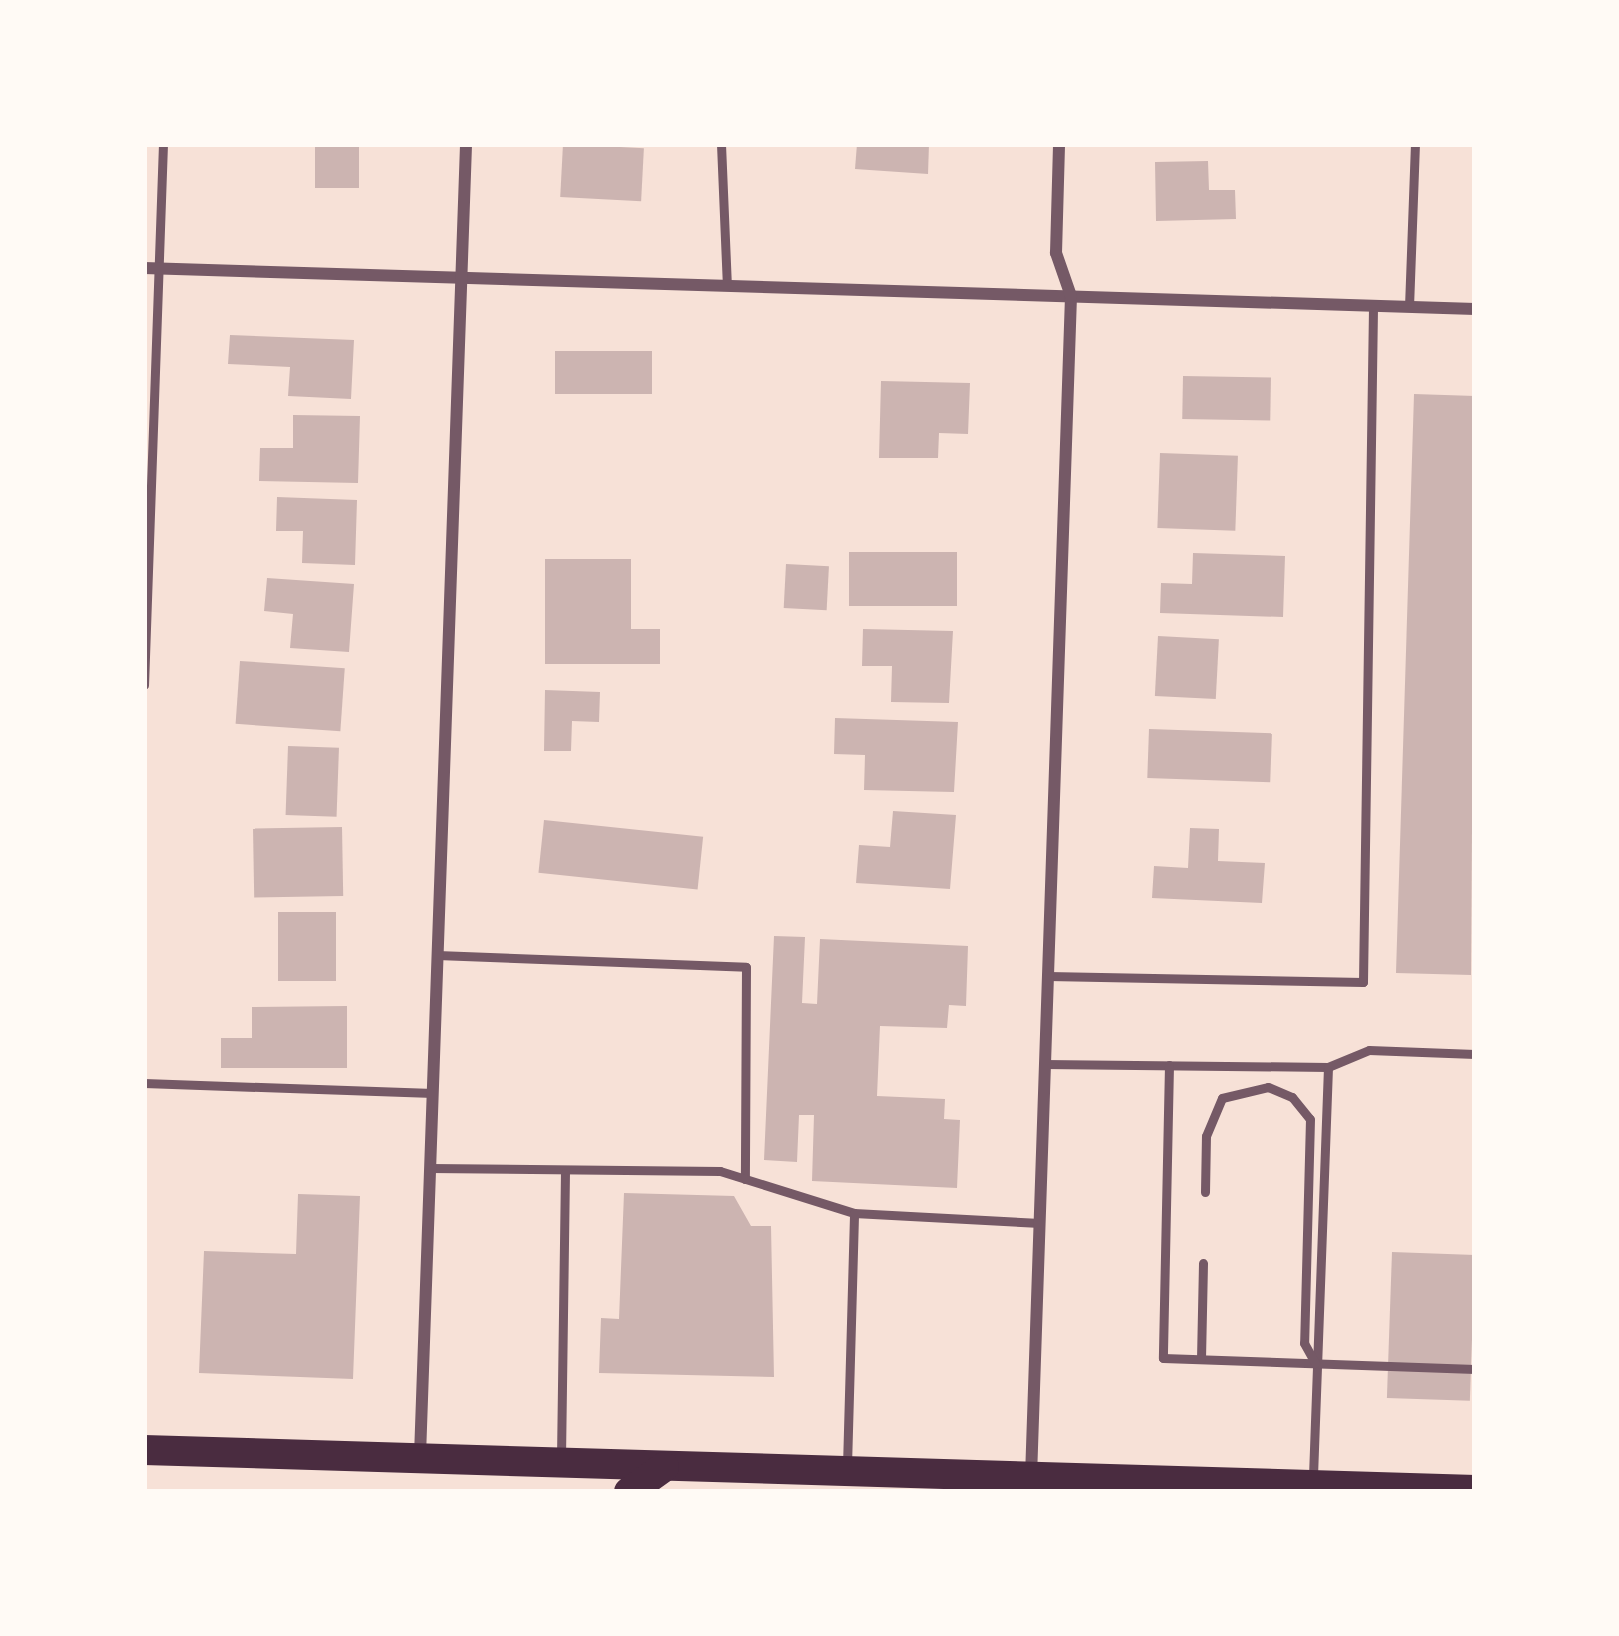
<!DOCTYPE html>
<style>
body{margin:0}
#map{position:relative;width:1619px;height:1636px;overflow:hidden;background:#f7e1d7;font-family:Montserrat,sans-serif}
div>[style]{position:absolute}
.building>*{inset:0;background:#ccb4b1;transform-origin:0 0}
.service>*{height:9px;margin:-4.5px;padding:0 4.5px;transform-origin:4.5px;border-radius:4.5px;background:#755966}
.minor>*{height:12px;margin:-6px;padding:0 6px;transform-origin:6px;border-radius:6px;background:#755966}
.primary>*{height:30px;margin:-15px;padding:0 15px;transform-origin:15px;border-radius:15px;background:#4a2c40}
span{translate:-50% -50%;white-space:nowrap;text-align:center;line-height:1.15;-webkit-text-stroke:12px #fffaf5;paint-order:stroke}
.frame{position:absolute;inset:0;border:147px solid #fffaf5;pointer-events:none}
</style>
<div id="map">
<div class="building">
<i style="left:315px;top:144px;width:44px;height:44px"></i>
<i style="left:563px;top:144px;width:81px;height:53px;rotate:3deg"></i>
<i style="clip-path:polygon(857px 144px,929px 144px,928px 174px,855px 169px)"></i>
<i style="clip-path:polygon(1208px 161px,1209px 190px,1235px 190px,1236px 219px,1156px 221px,1155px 162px)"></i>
<i style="clip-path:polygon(230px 335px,354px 340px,351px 399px,288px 396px,290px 367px,228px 364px)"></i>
<i style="left:555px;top:351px;width:97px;height:43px"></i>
<i style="left:1183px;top:376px;width:88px;height:43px;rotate:1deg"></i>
<i style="clip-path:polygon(881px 381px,970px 383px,968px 434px,939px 433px,938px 458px,879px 458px)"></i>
<i style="clip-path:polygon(1414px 394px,1475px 396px,1471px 975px,1396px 973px)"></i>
<i style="clip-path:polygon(293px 415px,360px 416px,358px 483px,259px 481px,260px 448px,293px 448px)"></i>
<i style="left:1160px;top:453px;width:78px;height:75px;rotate:2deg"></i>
<i style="clip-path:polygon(277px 497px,357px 500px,355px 565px,302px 563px,303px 531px,276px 531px)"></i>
<i style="left:957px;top:552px;width:54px;height:108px;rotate:90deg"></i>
<i style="clip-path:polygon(1193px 553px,1285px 556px,1283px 617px,1160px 613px,1161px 583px,1192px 584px)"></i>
<i style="clip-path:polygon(545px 559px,631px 559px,631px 629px,660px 629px,660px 664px,545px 664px)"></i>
<i style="left:786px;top:564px;width:43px;height:44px;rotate:3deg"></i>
<i style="clip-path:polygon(267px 578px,354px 584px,349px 652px,290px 648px,293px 614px,264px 611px)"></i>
<i style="clip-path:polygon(863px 629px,953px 631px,949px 703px,891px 702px,892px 666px,862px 666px)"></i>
<i style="left:1158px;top:636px;width:61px;height:60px;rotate:3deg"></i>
<i style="left:240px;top:661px;width:105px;height:63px;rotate:4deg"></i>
<i style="clip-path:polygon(545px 690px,600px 692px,599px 722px,572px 721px,571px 751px,544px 751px)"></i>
<i style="clip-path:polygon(835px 718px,958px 722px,954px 792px,864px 790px,865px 755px,834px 754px)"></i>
<i style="left:1149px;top:729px;width:123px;height:49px;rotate:2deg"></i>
<i style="left:288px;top:746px;width:51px;height:69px;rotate:2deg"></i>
<i style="clip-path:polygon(893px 811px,956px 815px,950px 889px,856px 883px,859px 845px,890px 847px)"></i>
<i style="left:544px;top:820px;width:160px;height:53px;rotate:6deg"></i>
<i style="left:342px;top:827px;width:69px;height:89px;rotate:89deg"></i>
<i style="clip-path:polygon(1190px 828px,1219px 829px,1218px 861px,1265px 863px,1262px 903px,1152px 898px,1154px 866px,1188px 868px)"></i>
<i style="left:336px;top:912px;width:69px;height:58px;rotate:90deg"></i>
<i style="clip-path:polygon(774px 936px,805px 937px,802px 1003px,817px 1004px,820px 939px,968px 946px,966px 1006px,949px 1005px,947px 1028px,880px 1026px,877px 1096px,945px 1099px,944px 1119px,960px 1120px,957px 1188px,812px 1181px,814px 1115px,799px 1115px,797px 1162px,764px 1160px)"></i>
<i style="clip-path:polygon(347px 1006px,347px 1068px,221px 1068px,221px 1038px,252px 1038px,252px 1007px)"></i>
<i style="clip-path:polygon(624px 1193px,734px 1196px,751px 1226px,771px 1226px,774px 1377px,599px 1373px,601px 1318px,619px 1319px)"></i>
<i style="clip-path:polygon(298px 1194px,360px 1196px,353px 1379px,199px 1373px,204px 1251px,296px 1254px)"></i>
<i style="left:1392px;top:1252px;width:83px;height:146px;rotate:2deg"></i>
</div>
<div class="service">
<i style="left:721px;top:144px;width:142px;rotate:87.6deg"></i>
<i style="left:1409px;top:307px;width:163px;rotate:-87.9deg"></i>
<i style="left:144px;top:685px;width:541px;rotate:-87.99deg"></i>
<i style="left:437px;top:955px;width:309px;rotate:2.2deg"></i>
<i style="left:746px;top:967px;width:212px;rotate:90.3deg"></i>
<i style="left:1048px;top:976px;width:315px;rotate:1.1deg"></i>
<i style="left:1363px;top:982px;width:677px;rotate:-89.15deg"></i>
<i style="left:1044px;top:1064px;width:284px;rotate:0.6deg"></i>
<i style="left:1328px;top:1067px;width:412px;rotate:92.1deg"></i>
<i style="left:1169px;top:1065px;width:293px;rotate:91.2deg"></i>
<i style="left:1163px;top:1358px;width:312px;rotate:2deg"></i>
<i style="left:1328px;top:1067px;width:44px;rotate:-22.5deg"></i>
<i style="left:1369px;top:1050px;width:106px;rotate:2.2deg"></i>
<i style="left:144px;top:1083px;width:289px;rotate:2deg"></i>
<i style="left:430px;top:1168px;width:290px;rotate:0.6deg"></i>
<i style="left:720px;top:1171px;width:140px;rotate:17.4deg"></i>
<i style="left:1205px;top:1192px;width:56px;rotate:-89deg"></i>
<i style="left:1206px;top:1136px;width:41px;rotate:-67.2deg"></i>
<i style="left:1222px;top:1098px;width:47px;rotate:-13.4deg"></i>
<i style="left:1268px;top:1087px;width:26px;rotate:23deg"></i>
<i style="left:1292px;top:1097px;width:28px;rotate:51deg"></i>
<i style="left:1310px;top:1119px;width:224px;rotate:91.5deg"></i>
<i style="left:1304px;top:1343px;width:23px;rotate:61deg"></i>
<i style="left:1201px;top:1359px;width:96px;rotate:-88.8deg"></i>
<i style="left:561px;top:1458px;width:285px;rotate:-89.2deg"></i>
<i style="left:847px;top:1466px;width:253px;rotate:-88.4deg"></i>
<i style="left:854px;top:1213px;width:186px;rotate:3.1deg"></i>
</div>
<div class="minor">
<i style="left:144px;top:268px;width:1332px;rotate:1.76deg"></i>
<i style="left:420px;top:1456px;width:1313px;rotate:-87.99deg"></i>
<i style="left:1031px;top:1477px;width:1182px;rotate:-88.06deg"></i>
<i style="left:1071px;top:296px;width:46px;rotate:-109.2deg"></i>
<i style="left:1056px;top:253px;width:109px;rotate:-88.4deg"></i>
</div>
<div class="primary">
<i style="left:144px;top:1450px;width:1332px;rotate:1.72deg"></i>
<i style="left:629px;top:1492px;width:43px;rotate:-35.5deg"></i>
</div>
<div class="frame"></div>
</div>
